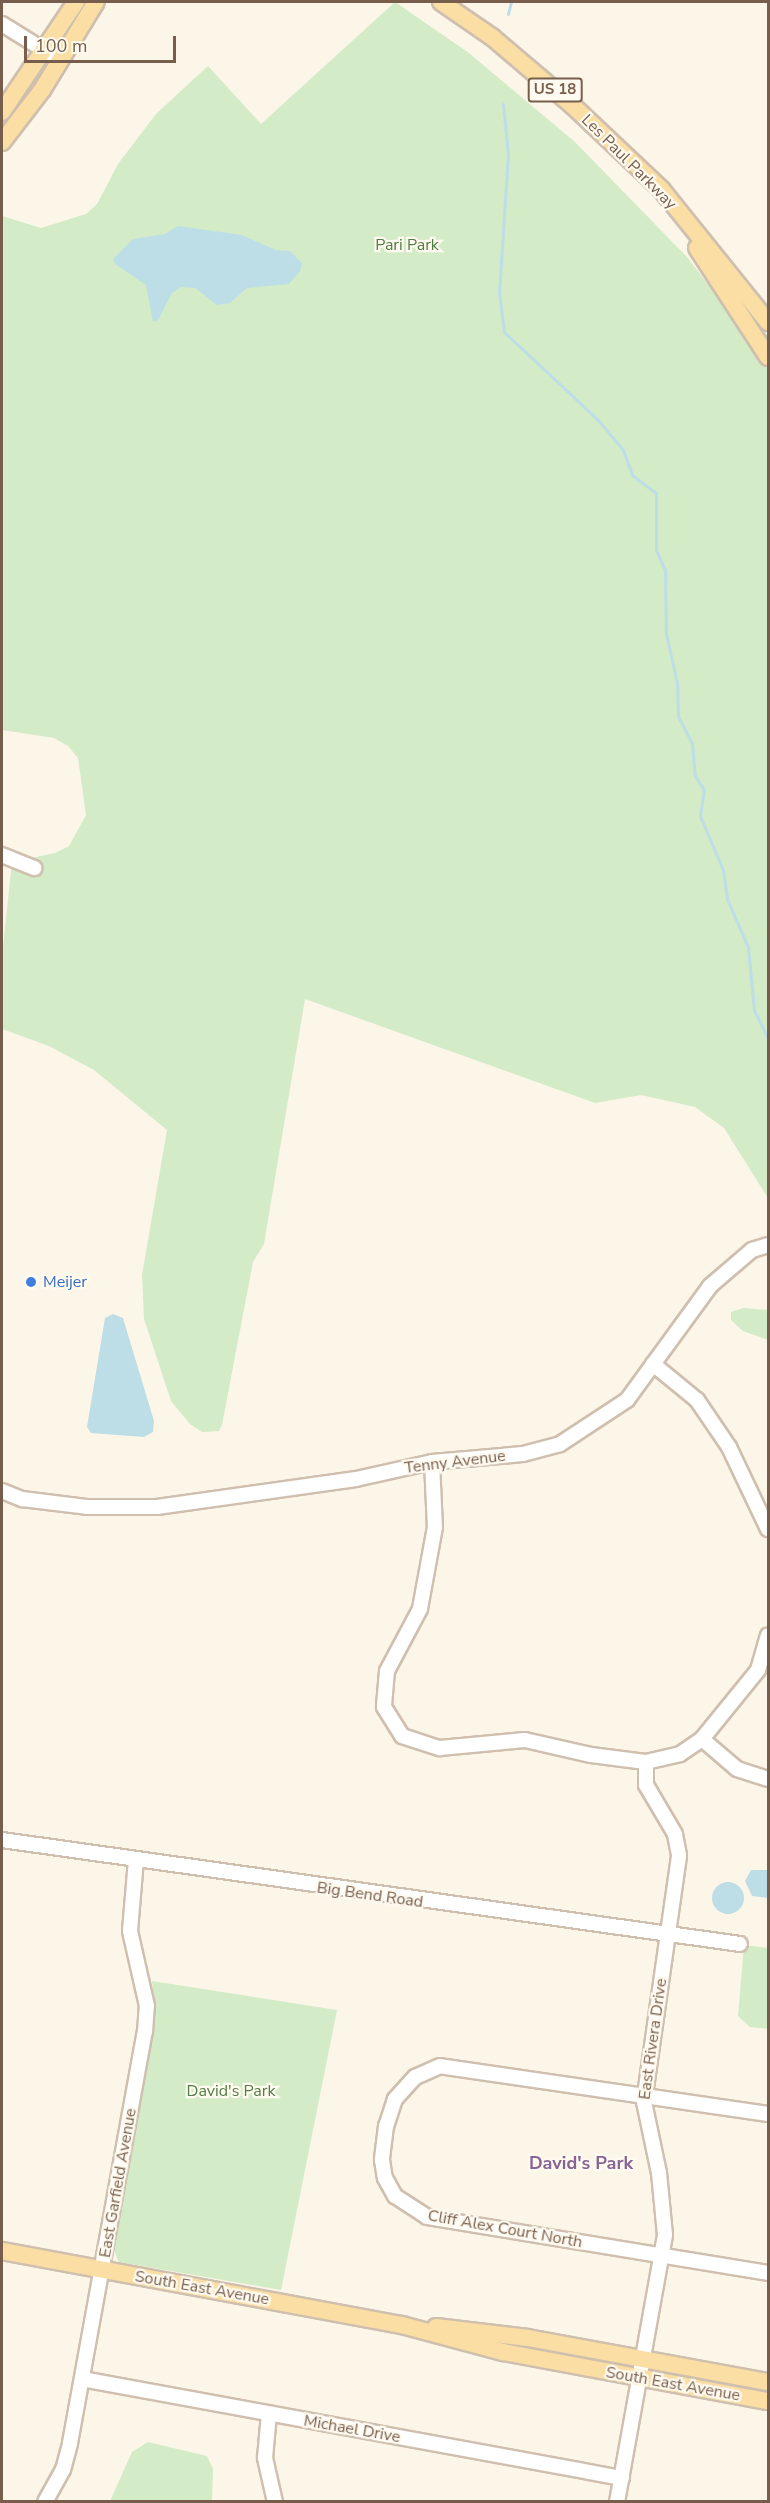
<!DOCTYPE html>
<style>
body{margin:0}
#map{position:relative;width:770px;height:2503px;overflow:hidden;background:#fcf6e9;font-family:"Nunito Sans",sans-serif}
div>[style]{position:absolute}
.green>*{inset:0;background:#d3ebc7}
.water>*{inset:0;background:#bddee6}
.round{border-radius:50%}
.stream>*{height:3px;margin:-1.5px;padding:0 1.5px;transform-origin:1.5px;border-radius:1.5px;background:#bddee6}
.roads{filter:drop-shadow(2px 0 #cfbfae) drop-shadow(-2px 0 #cfbfae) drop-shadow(0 2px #cfbfae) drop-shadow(0 -2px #cfbfae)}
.minor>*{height:14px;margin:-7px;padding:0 7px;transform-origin:7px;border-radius:7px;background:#fff}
.major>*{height:16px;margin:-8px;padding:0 8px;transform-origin:8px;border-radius:8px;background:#fadea3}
.dots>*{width:16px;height:16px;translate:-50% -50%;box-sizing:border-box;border:3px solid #fffaf0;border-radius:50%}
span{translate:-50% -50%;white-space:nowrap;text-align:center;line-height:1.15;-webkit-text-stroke:4.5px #fffaf0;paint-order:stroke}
.shield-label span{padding:2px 4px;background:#fffaf0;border:2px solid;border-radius:4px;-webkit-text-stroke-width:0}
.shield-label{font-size:15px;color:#775e4c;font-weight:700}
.street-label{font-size:16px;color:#775e4c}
.park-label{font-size:16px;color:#527d44}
.shop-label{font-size:16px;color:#366cbe}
.left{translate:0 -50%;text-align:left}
.neighbourhood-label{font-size:18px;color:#866593;font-weight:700}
.frame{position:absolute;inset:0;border:3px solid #775e4c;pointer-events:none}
.scale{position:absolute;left:24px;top:36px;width:152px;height:27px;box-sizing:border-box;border:3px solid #775e4c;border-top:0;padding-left:8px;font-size:18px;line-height:21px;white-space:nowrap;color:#775e4c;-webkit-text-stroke:4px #fffaf0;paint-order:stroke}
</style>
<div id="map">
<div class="green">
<i style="clip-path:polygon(395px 2px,469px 53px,575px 142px,687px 257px,768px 362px,768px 1198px,724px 1128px,695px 1107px,641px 1095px,595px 1103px,305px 999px,264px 1244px,253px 1262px,222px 1425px,219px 1431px,202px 1432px,190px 1424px,171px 1401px,144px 1319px,142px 1275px,167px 1130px,94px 1070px,49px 1046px,2px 1029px,2px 956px,12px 862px,55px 853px,69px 846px,86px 815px,78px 758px,68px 746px,54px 738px,2px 730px,2px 216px,41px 228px,86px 214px,97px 204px,118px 164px,156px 114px,208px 66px,261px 124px)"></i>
<i style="clip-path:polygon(743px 1308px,768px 1310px,768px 1340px,743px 1331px,731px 1320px,731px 1312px)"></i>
<i style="clip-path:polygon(744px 1945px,768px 1948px,768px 2029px,750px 2027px,738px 2016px)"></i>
<i style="clip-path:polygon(152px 1981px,337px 2010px,281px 2290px,119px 2262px,114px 2250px,151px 2039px,155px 2011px)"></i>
<i style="clip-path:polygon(148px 2442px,207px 2456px,213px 2469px,212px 2501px,110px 2501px,132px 2452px)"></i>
</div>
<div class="water">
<i style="clip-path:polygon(178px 226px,242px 235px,276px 250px,290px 251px,302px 263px,300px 271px,289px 284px,247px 288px,230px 303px,217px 305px,195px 288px,181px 287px,172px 293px,158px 320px,153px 322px,146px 285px,115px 264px,113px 259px,133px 239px,165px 234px)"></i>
<i style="clip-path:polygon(113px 1314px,123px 1318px,154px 1421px,153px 1432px,144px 1437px,91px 1433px,87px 1427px,105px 1318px)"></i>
<i style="clip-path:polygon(751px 1870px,768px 1870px,768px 1898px,752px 1896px,745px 1881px)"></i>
<i class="round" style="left:712px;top:1882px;width:32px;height:32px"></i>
</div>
<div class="stream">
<i style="left:508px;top:14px;width:12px;rotate:-76deg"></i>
<i style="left:503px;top:104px;width:50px;rotate:84.3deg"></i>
<i style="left:508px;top:154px;width:138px;rotate:93.7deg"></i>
<i style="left:499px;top:292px;width:40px;rotate:82.9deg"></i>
<i style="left:504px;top:332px;width:129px;rotate:43.1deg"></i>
<i style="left:598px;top:420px;width:39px;rotate:50deg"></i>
<i style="left:623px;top:450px;width:27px;rotate:70deg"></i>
<i style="left:632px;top:475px;width:30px;rotate:37deg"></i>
<i style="left:656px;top:493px;width:57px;rotate:90deg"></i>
<i style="left:656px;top:550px;width:22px;rotate:66deg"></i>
<i style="left:665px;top:570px;width:64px;rotate:89.1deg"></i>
<i style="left:666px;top:634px;width:50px;rotate:77.3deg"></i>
<i style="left:677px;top:683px;width:33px;rotate:88deg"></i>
<i style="left:678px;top:716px;width:31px;rotate:63deg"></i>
<i style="left:692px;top:744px;width:32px;rotate:85deg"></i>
<i style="left:695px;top:776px;width:17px;rotate:57deg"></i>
<i style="left:704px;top:790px;width:26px;rotate:99deg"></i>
<i style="left:700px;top:816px;width:59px;rotate:66.9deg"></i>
<i style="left:723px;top:870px;width:29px;rotate:82deg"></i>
<i style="left:727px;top:899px;width:52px;rotate:66.4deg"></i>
<i style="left:748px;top:947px;width:63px;rotate:84.6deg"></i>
<i style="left:754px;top:1010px;width:32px;rotate:64deg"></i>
</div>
<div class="roads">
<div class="minor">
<i style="left:2px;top:24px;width:68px;rotate:31.8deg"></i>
<i style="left:2px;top:855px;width:35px;rotate:22deg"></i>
<i style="left:653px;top:1364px;width:57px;rotate:39.3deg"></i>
<i style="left:697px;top:1400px;width:57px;rotate:55.8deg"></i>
<i style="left:729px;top:1447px;width:91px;rotate:64.6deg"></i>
<i style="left:432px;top:1462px;width:65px;rotate:87.4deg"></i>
<i style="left:435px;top:1527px;width:83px;rotate:100.4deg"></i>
<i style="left:420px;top:1609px;width:70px;rotate:118deg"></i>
<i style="left:387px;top:1671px;width:36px;rotate:95deg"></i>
<i style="left:384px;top:1707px;width:34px;rotate:58deg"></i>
<i style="left:402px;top:1736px;width:40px;rotate:18deg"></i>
<i style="left:440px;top:1748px;width:85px;rotate:-5.4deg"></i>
<i style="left:525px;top:1740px;width:68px;rotate:12.8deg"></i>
<i style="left:591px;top:1755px;width:55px;rotate:7.3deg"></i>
<i style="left:646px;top:1762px;width:35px;rotate:-13deg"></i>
<i style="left:680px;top:1754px;width:27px;rotate:-34deg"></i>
<i style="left:702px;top:1739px;width:89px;rotate:-50.9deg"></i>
<i style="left:758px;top:1670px;width:36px;rotate:-74deg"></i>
<i style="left:2px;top:1491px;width:22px;rotate:22deg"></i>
<i style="left:22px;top:1499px;width:65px;rotate:7deg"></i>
<i style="left:87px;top:1507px;width:70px"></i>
<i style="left:157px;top:1507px;width:201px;rotate:-8deg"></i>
<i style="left:356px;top:1479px;width:78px;rotate:-12.6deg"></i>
<i style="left:432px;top:1462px;width:91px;rotate:-5deg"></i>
<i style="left:523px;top:1454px;width:38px;rotate:-15deg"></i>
<i style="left:560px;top:1444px;width:80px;rotate:-33.3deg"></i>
<i style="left:627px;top:1400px;width:141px;rotate:-53.9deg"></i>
<i style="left:710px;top:1286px;width:55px;rotate:-40.6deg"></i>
<i style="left:752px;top:1250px;width:17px;rotate:-17deg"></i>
<i style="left:702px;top:1739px;width:46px;rotate:40.6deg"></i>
<i style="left:737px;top:1769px;width:33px;rotate:18deg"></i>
<i style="left:2px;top:1840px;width:745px;rotate:8.02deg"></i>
<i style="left:768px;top:2114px;width:331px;rotate:-171.7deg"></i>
<i style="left:440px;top:2066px;width:27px;rotate:156deg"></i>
<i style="left:415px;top:2077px;width:30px;rotate:132deg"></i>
<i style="left:395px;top:2099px;width:28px;rotate:108deg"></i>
<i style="left:386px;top:2126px;width:34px;rotate:97deg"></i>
<i style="left:382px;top:2160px;width:18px;rotate:81deg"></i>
<i style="left:385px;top:2178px;width:21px;rotate:61deg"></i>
<i style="left:395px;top:2196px;width:38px;rotate:33deg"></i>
<i style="left:427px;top:2217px;width:346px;rotate:9.3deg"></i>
<i style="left:82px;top:2379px;width:549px;rotate:10.39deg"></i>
<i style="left:269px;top:2414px;width:44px;rotate:95.2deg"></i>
<i style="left:265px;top:2458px;width:45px;rotate:77.2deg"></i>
<i style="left:45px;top:2502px;width:37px;rotate:-61deg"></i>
<i style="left:63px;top:2470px;width:28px;rotate:-75deg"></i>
<i style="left:70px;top:2443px;width:418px;rotate:-79.7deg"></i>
<i style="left:145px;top:2032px;width:26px;rotate:-86deg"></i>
<i style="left:147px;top:2006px;width:77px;rotate:-102.8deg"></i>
<i style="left:130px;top:1931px;width:72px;rotate:-85.2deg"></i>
<i style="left:617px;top:2502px;width:271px;rotate:-79.8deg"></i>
<i style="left:665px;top:2235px;width:62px;rotate:-95.5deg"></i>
<i style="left:659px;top:2173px;width:73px;rotate:-101.9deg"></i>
<i style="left:644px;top:2102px;width:249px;rotate:-81.9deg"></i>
<i style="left:679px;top:1855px;width:21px;rotate:-101deg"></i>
<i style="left:675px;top:1834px;width:57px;rotate:-120.6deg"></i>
<i style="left:646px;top:1785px;width:23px;rotate:-90deg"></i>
</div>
<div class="major">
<i style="left:441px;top:2px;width:62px;rotate:34.5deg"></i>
<i style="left:492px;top:37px;width:106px;rotate:40.4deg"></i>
<i style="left:573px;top:106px;width:121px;rotate:43.3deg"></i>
<i style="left:661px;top:189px;width:171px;rotate:51.2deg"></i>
<i style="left:2px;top:112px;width:133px;rotate:-56.1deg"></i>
<i style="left:2px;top:142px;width:66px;rotate:-52.4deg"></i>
<i style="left:42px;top:90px;width:103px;rotate:-58.5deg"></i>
<i style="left:697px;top:248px;width:130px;rotate:56.9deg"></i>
<i style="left:2px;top:2251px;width:407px;rotate:10.5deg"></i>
<i style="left:402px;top:2325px;width:105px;rotate:15deg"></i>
<i style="left:503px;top:2352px;width:269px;rotate:10.5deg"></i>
<i style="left:436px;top:2327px;width:93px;rotate:6.8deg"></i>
<i style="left:528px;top:2338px;width:244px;rotate:10.4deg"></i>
</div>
</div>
<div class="dots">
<i style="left:31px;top:1282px;background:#3f7fe0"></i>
</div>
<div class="shield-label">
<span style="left:555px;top:90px">US 18</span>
</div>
<div class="street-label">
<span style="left:629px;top:162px;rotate:45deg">Les Paul Parkway</span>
<span style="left:455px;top:1462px;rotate:-7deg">Tenny Avenue</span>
<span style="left:370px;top:1895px;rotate:8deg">Big Bend Road</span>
<span style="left:653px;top:2039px;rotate:-82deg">East Rivera Drive</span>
<span style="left:118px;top:2183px;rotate:-80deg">East Garfield Avenue</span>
<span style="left:505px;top:2229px;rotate:10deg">Cliff Alex Court North</span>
<span style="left:202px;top:2288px;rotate:10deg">South East Avenue</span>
<span style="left:673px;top:2384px;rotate:10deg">South East Avenue</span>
<span style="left:352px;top:2429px;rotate:10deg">Michael Drive</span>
</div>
<div class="park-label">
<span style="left:407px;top:245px">Pari Park</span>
<span style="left:231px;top:2091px">David's Park</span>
</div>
<div class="shop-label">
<span class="left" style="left:43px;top:1282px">Meijer</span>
</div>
<div class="neighbourhood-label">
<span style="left:581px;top:2163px">David's Park</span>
</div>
<div class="frame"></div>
<div class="scale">100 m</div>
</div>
